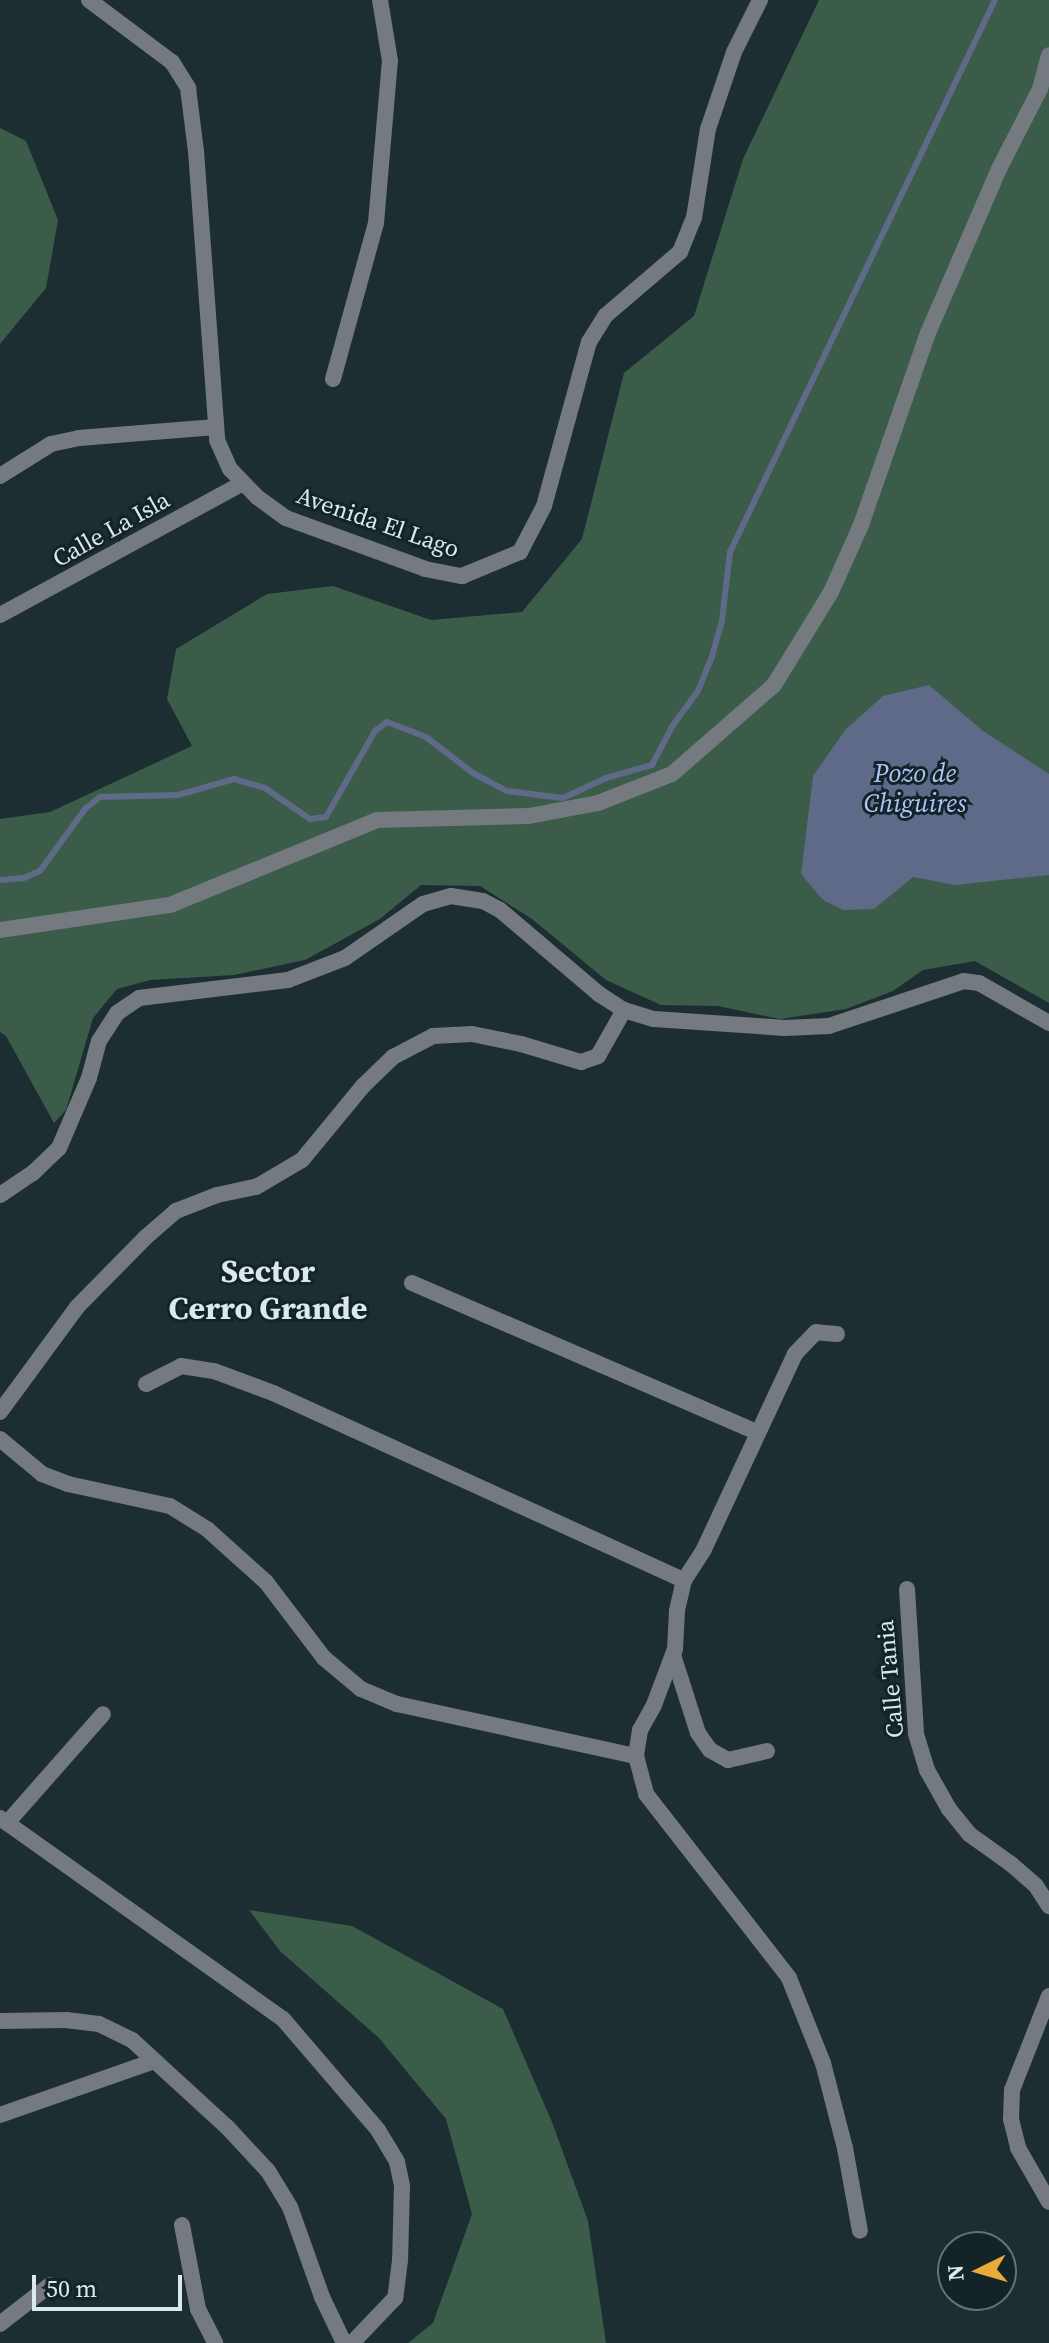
<!DOCTYPE html>
<style>
body{margin:0}
#map{position:relative;width:1049px;height:2343px;overflow:hidden;background:#1d2e32;font-family:"Source Serif 4",serif}
div>[style]{position:absolute}
.forest>*{inset:0;background:#3a5c49}
.water>*{inset:0;background:#5f6a89}
.stream>*{height:6px;margin:-3px;padding:0 3px;transform-origin:3px;border-radius:3px;background:#5f6a89}
.street>*{height:16px;margin:-8px;padding:0 8px;transform-origin:8px;border-radius:8px;background:#747a7f}
span{translate:-50% -50%;white-space:nowrap;text-align:center;line-height:1.15;-webkit-text-stroke:6px #132428;paint-order:stroke}
.street-label{font-size:24px;color:#dde8ea}
.water-label{font-size:26px;color:#b0c4fc;font-style:italic}
.district-label{font-size:32px;color:#dde8ea;font-weight:700}
.north{position:absolute;left:937px;top:2231px;width:80px;height:80px;box-sizing:border-box;background:#132428;border:2px solid #647276;border-radius:50%;rotate:265deg;font-size:22px;font-weight:700;line-height:32px;text-align:center;color:#dde8ea}
.north::after{content:'';display:block;margin:auto;width:28px;height:36px;background:#eaaa39;clip-path:polygon(50% 0,100% 100%,50% 72%,0 100%)}
.scale{position:absolute;left:32px;top:2275px;width:150px;height:36px;box-sizing:border-box;border:4px solid #dde8ea;border-top:0;padding-left:10px;font-size:24px;line-height:28px;white-space:nowrap;color:#dde8ea;-webkit-text-stroke:6px #132428;paint-order:stroke}
</style>
<div id="map">
<div class="forest">
<i style="clip-path:polygon(819px 0,1049px 0,1049px 1003px,975px 961px,923px 970px,893px 991px,846px 1009px,780px 1019px,718px 1006px,661px 1005px,606px 980px,532px 919px,480px 886px,421px 885px,380px 919px,305px 960px,234px 975px,150px 980px,117px 989px,93px 1018px,66px 1110px,54px 1123px,6px 1036px,0 1032px,0 819px,50px 812px,192px 746px,167px 699px,176px 649px,267px 594px,333px 586px,431px 620px,522px 612px,582px 539px,624px 373px,694px 316px,743px 159px)"></i>
<i style="clip-path:polygon(0 128px,26px 141px,58px 220px,46px 288px,0 344px)"></i>
<i style="clip-path:polygon(249px 1910px,352px 1926px,503px 2009px,552px 2122px,588px 2221px,606px 2343px,408px 2343px,433px 2323px,472px 2214px,446px 2119px,379px 2038px,280px 1951px)"></i>
</div>
<div class="water">
<i style="clip-path:polygon(929px 685px,983px 731px,1049px 774px,1049px 875px,955px 885px,913px 877px,874px 909px,843px 910px,823px 900px,801px 874px,813px 776px,845px 730px,883px 696px)"></i>
</div>
<div class="stream">
<i style="left:0;top:880px;width:24px;rotate:-5deg"></i>
<i style="left:24px;top:878px;width:17px;rotate:-24deg"></i>
<i style="left:40px;top:871px;width:77px;rotate:-54deg"></i>
<i style="left:85px;top:809px;width:19px;rotate:-39deg"></i>
<i style="left:100px;top:797px;width:78px;rotate:-1.5deg"></i>
<i style="left:178px;top:795px;width:58px;rotate:-15.9deg"></i>
<i style="left:234px;top:779px;width:32px;rotate:16deg"></i>
<i style="left:265px;top:788px;width:55px;rotate:34.6deg"></i>
<i style="left:310px;top:819px;width:16px;rotate:-7deg"></i>
<i style="left:326px;top:817px;width:99px;rotate:-60.3deg"></i>
<i style="left:375px;top:731px;width:15px;rotate:-37deg"></i>
<i style="left:387px;top:722px;width:42px;rotate:21deg"></i>
<i style="left:426px;top:737px;width:59px;rotate:37.5deg"></i>
<i style="left:473px;top:773px;width:38px;rotate:28deg"></i>
<i style="left:507px;top:791px;width:56px;rotate:7.1deg"></i>
<i style="left:563px;top:798px;width:47px;rotate:-24.9deg"></i>
<i style="left:606px;top:778px;width:48px;rotate:-15.8deg"></i>
<i style="left:652px;top:765px;width:45px;rotate:-62.3deg"></i>
<i style="left:673px;top:725px;width:42px;rotate:-53.7deg"></i>
<i style="left:698px;top:691px;width:38px;rotate:-68deg"></i>
<i style="left:712px;top:656px;width:37px;rotate:-74deg"></i>
<i style="left:722px;top:620px;width:68px;rotate:-83.3deg"></i>
<i style="left:730px;top:552px;width:612px;rotate:-64.36deg"></i>
</div>
<div class="street">
<i style="left:89px;top:0;width:104px;rotate:36.8deg"></i>
<i style="left:172px;top:62px;width:31px;rotate:58deg"></i>
<i style="left:188px;top:88px;width:64px;rotate:82.8deg"></i>
<i style="left:196px;top:151px;width:290px;rotate:85.8deg"></i>
<i style="left:217px;top:440px;width:32px;rotate:66deg"></i>
<i style="left:230px;top:469px;width:39px;rotate:46deg"></i>
<i style="left:257px;top:497px;width:36px;rotate:36deg"></i>
<i style="left:286px;top:518px;width:148px;rotate:20.1deg"></i>
<i style="left:425px;top:569px;width:38px;rotate:11deg"></i>
<i style="left:462px;top:576px;width:63px;rotate:-22.5deg"></i>
<i style="left:520px;top:552px;width:52px;rotate:-62.4deg"></i>
<i style="left:544px;top:506px;width:170px;rotate:-74.7deg"></i>
<i style="left:589px;top:342px;width:31px;rotate:-58deg"></i>
<i style="left:605px;top:316px;width:99px;rotate:-40.5deg"></i>
<i style="left:680px;top:252px;width:37px;rotate:-68deg"></i>
<i style="left:694px;top:218px;width:90px;rotate:-81.1deg"></i>
<i style="left:708px;top:129px;width:81px;rotate:-71.3deg"></i>
<i style="left:734px;top:52px;width:58px;rotate:-63.4deg"></i>
<i style="left:333px;top:379px;width:162px;rotate:-74.6deg"></i>
<i style="left:376px;top:223px;width:163px;rotate:-85.1deg"></i>
<i style="left:390px;top:61px;width:62px;rotate:-99.3deg"></i>
<i style="left:0;top:476px;width:60px;rotate:-32.1deg"></i>
<i style="left:51px;top:444px;width:29px;rotate:-12deg"></i>
<i style="left:79px;top:438px;width:137px;rotate:-4.6deg"></i>
<i style="left:0;top:615px;width:277px;rotate:-28.5deg"></i>
<i style="left:0;top:930px;width:172px;rotate:-8.4deg"></i>
<i style="left:170px;top:905px;width:224px;rotate:-22.3deg"></i>
<i style="left:377px;top:820px;width:152px;rotate:-1.5deg"></i>
<i style="left:529px;top:816px;width:70px;rotate:-10.7deg"></i>
<i style="left:598px;top:803px;width:79px;rotate:-21.4deg"></i>
<i style="left:672px;top:774px;width:135px;rotate:-41.1deg"></i>
<i style="left:774px;top:685px;width:109px;rotate:-58.5deg"></i>
<i style="left:831px;top:592px;width:73px;rotate:-65.9deg"></i>
<i style="left:861px;top:525px;width:203px;rotate:-70.8deg"></i>
<i style="left:928px;top:333px;width:179px;rotate:-66.6deg"></i>
<i style="left:999px;top:169px;width:90px;rotate:-62.9deg"></i>
<i style="left:1040px;top:89px;width:35px;rotate:-75deg"></i>
<i style="left:0;top:1195px;width:40px;rotate:-34deg"></i>
<i style="left:33px;top:1173px;width:36px;rotate:-44deg"></i>
<i style="left:59px;top:1148px;width:76px;rotate:-66.8deg"></i>
<i style="left:89px;top:1078px;width:38px;rotate:-75deg"></i>
<i style="left:99px;top:1041px;width:33px;rotate:-57deg"></i>
<i style="left:117px;top:1013px;width:27px;rotate:-34deg"></i>
<i style="left:139px;top:998px;width:150px;rotate:-6.9deg"></i>
<i style="left:288px;top:980px;width:61px;rotate:-21.1deg"></i>
<i style="left:345px;top:958px;width:95px;rotate:-34.7deg"></i>
<i style="left:423px;top:904px;width:29px;rotate:-16deg"></i>
<i style="left:451px;top:896px;width:32px;rotate:9deg"></i>
<i style="left:483px;top:901px;width:19px;rotate:28deg"></i>
<i style="left:500px;top:910px;width:130px;rotate:40.3deg"></i>
<i style="left:599px;top:994px;width:30px;rotate:33deg"></i>
<i style="left:624px;top:1010px;width:31px;rotate:17deg"></i>
<i style="left:654px;top:1019px;width:131px;rotate:3.9deg"></i>
<i style="left:785px;top:1028px;width:44px;rotate:-2.6deg"></i>
<i style="left:829px;top:1026px;width:142px;rotate:-18.4deg"></i>
<i style="left:964px;top:981px;width:15px;rotate:8deg"></i>
<i style="left:979px;top:983px;width:81px;rotate:29.7deg"></i>
<i style="left:412px;top:1283px;width:375px;rotate:23.4deg"></i>
<i style="left:837px;top:1334px;width:21px;rotate:-175deg"></i>
<i style="left:816px;top:1332px;width:30px;rotate:134deg"></i>
<i style="left:795px;top:1354px;width:217px;rotate:115deg"></i>
<i style="left:703px;top:1551px;width:35px;rotate:123deg"></i>
<i style="left:684px;top:1580px;width:32px;rotate:103deg"></i>
<i style="left:677px;top:1611px;width:38px;rotate:93deg"></i>
<i style="left:675px;top:1649px;width:60px;rotate:110.6deg"></i>
<i style="left:654px;top:1705px;width:29px;rotate:119deg"></i>
<i style="left:640px;top:1730px;width:26px;rotate:99deg"></i>
<i style="left:636px;top:1756px;width:39px;rotate:75deg"></i>
<i style="left:646px;top:1794px;width:233px;rotate:52.1deg"></i>
<i style="left:789px;top:1978px;width:92px;rotate:68.2deg"></i>
<i style="left:823px;top:2063px;width:88px;rotate:75.5deg"></i>
<i style="left:845px;top:2148px;width:84px;rotate:79.8deg"></i>
<i style="left:146px;top:1384px;width:39px;rotate:-27deg"></i>
<i style="left:181px;top:1366px;width:33px;rotate:9deg"></i>
<i style="left:214px;top:1371px;width:63px;rotate:20.4deg"></i>
<i style="left:273px;top:1393px;width:452px;rotate:24.5deg"></i>
<i style="left:0;top:1412px;width:130px;rotate:-53.7deg"></i>
<i style="left:77px;top:1307px;width:98px;rotate:-45.4deg"></i>
<i style="left:146px;top:1237px;width:40px;rotate:-41deg"></i>
<i style="left:176px;top:1211px;width:44px;rotate:-21.3deg"></i>
<i style="left:217px;top:1195px;width:40px;rotate:-12deg"></i>
<i style="left:256px;top:1187px;width:53px;rotate:-30.4deg"></i>
<i style="left:302px;top:1160px;width:96px;rotate:-50.5deg"></i>
<i style="left:363px;top:1086px;width:42px;rotate:-44deg"></i>
<i style="left:393px;top:1057px;width:45px;rotate:-27.7deg"></i>
<i style="left:433px;top:1036px;width:39px;rotate:-3deg"></i>
<i style="left:472px;top:1034px;width:50px;rotate:11.5deg"></i>
<i style="left:521px;top:1044px;width:63px;rotate:16.7deg"></i>
<i style="left:581px;top:1062px;width:18px;rotate:-19deg"></i>
<i style="left:598px;top:1056px;width:53px;rotate:-60.5deg"></i>
<i style="left:0;top:1439px;width:55px;rotate:39.8deg"></i>
<i style="left:42px;top:1474px;width:28px;rotate:21deg"></i>
<i style="left:68px;top:1484px;width:104px;rotate:12.2deg"></i>
<i style="left:170px;top:1506px;width:44px;rotate:31.9deg"></i>
<i style="left:207px;top:1529px;width:79px;rotate:41.9deg"></i>
<i style="left:266px;top:1582px;width:96px;rotate:52.7deg"></i>
<i style="left:324px;top:1658px;width:48px;rotate:40deg"></i>
<i style="left:361px;top:1689px;width:39px;rotate:23deg"></i>
<i style="left:397px;top:1704px;width:245px;rotate:12.3deg"></i>
<i style="left:907px;top:1589px;width:145px;rotate:86.4deg"></i>
<i style="left:916px;top:1734px;width:38px;rotate:73deg"></i>
<i style="left:927px;top:1770px;width:45px;rotate:60.6deg"></i>
<i style="left:949px;top:1809px;width:32px;rotate:51deg"></i>
<i style="left:969px;top:1834px;width:52px;rotate:35.5deg"></i>
<i style="left:1011px;top:1864px;width:33px;rotate:41deg"></i>
<i style="left:1036px;top:1886px;width:24px;rotate:57deg"></i>
<i style="left:673px;top:1655px;width:82px;rotate:72.2deg"></i>
<i style="left:698px;top:1733px;width:21px;rotate:55deg"></i>
<i style="left:710px;top:1750px;width:21px;rotate:29deg"></i>
<i style="left:728px;top:1760px;width:40px;rotate:-13deg"></i>
<i style="left:0;top:1818px;width:347px;rotate:35.4deg"></i>
<i style="left:283px;top:2019px;width:146px;rotate:49.4deg"></i>
<i style="left:378px;top:2130px;width:37px;rotate:59deg"></i>
<i style="left:397px;top:2162px;width:25px;rotate:78deg"></i>
<i style="left:402px;top:2186px;width:74px;rotate:91.5deg"></i>
<i style="left:400px;top:2260px;width:38px;rotate:97deg"></i>
<i style="left:395px;top:2298px;width:62px;rotate:133.7deg"></i>
<i style="left:7px;top:1823px;width:145px;rotate:-48.6deg"></i>
<i style="left:1049px;top:1996px;width:101px;rotate:111.5deg"></i>
<i style="left:1012px;top:2090px;width:29px;rotate:92deg"></i>
<i style="left:1011px;top:2119px;width:30px;rotate:76deg"></i>
<i style="left:1018px;top:2148px;width:62px;rotate:60.1deg"></i>
<i style="left:0;top:2021px;width:66px;rotate:-0.9deg"></i>
<i style="left:66px;top:2020px;width:33px;rotate:7deg"></i>
<i style="left:99px;top:2024px;width:37px;rotate:26deg"></i>
<i style="left:132px;top:2040px;width:130px;rotate:42.5deg"></i>
<i style="left:228px;top:2128px;width:59px;rotate:47.1deg"></i>
<i style="left:268px;top:2171px;width:42px;rotate:58.6deg"></i>
<i style="left:290px;top:2207px;width:96px;rotate:70.4deg"></i>
<i style="left:322px;top:2297px;width:51px;rotate:64.4deg"></i>
<i style="left:0;top:2115px;width:163px;rotate:-19.3deg"></i>
<i style="left:182px;top:2225px;width:86px;rotate:79.2deg"></i>
<i style="left:198px;top:2309px;width:38px;rotate:63deg"></i>
<i style="left:0;top:2324px;width:63px;rotate:-38deg"></i>
</div>
<div class="street-label">
<span style="left:378px;top:522px;rotate:19deg">Avenida El Lago</span>
<span style="left:111px;top:529px;rotate:-29deg">Calle La Isla</span>
<span style="left:890px;top:1679px;rotate:-95deg">Calle Tania</span>
</div>
<div class="water-label">
<span style="left:915px;top:789px">Pozo de<br>Chiguires</span>
</div>
<div class="district-label">
<span style="left:268px;top:1290px">Sector<br>Cerro Grande</span>
</div>
<div class="north">N</div>
<div class="scale">50 m</div>
</div>
